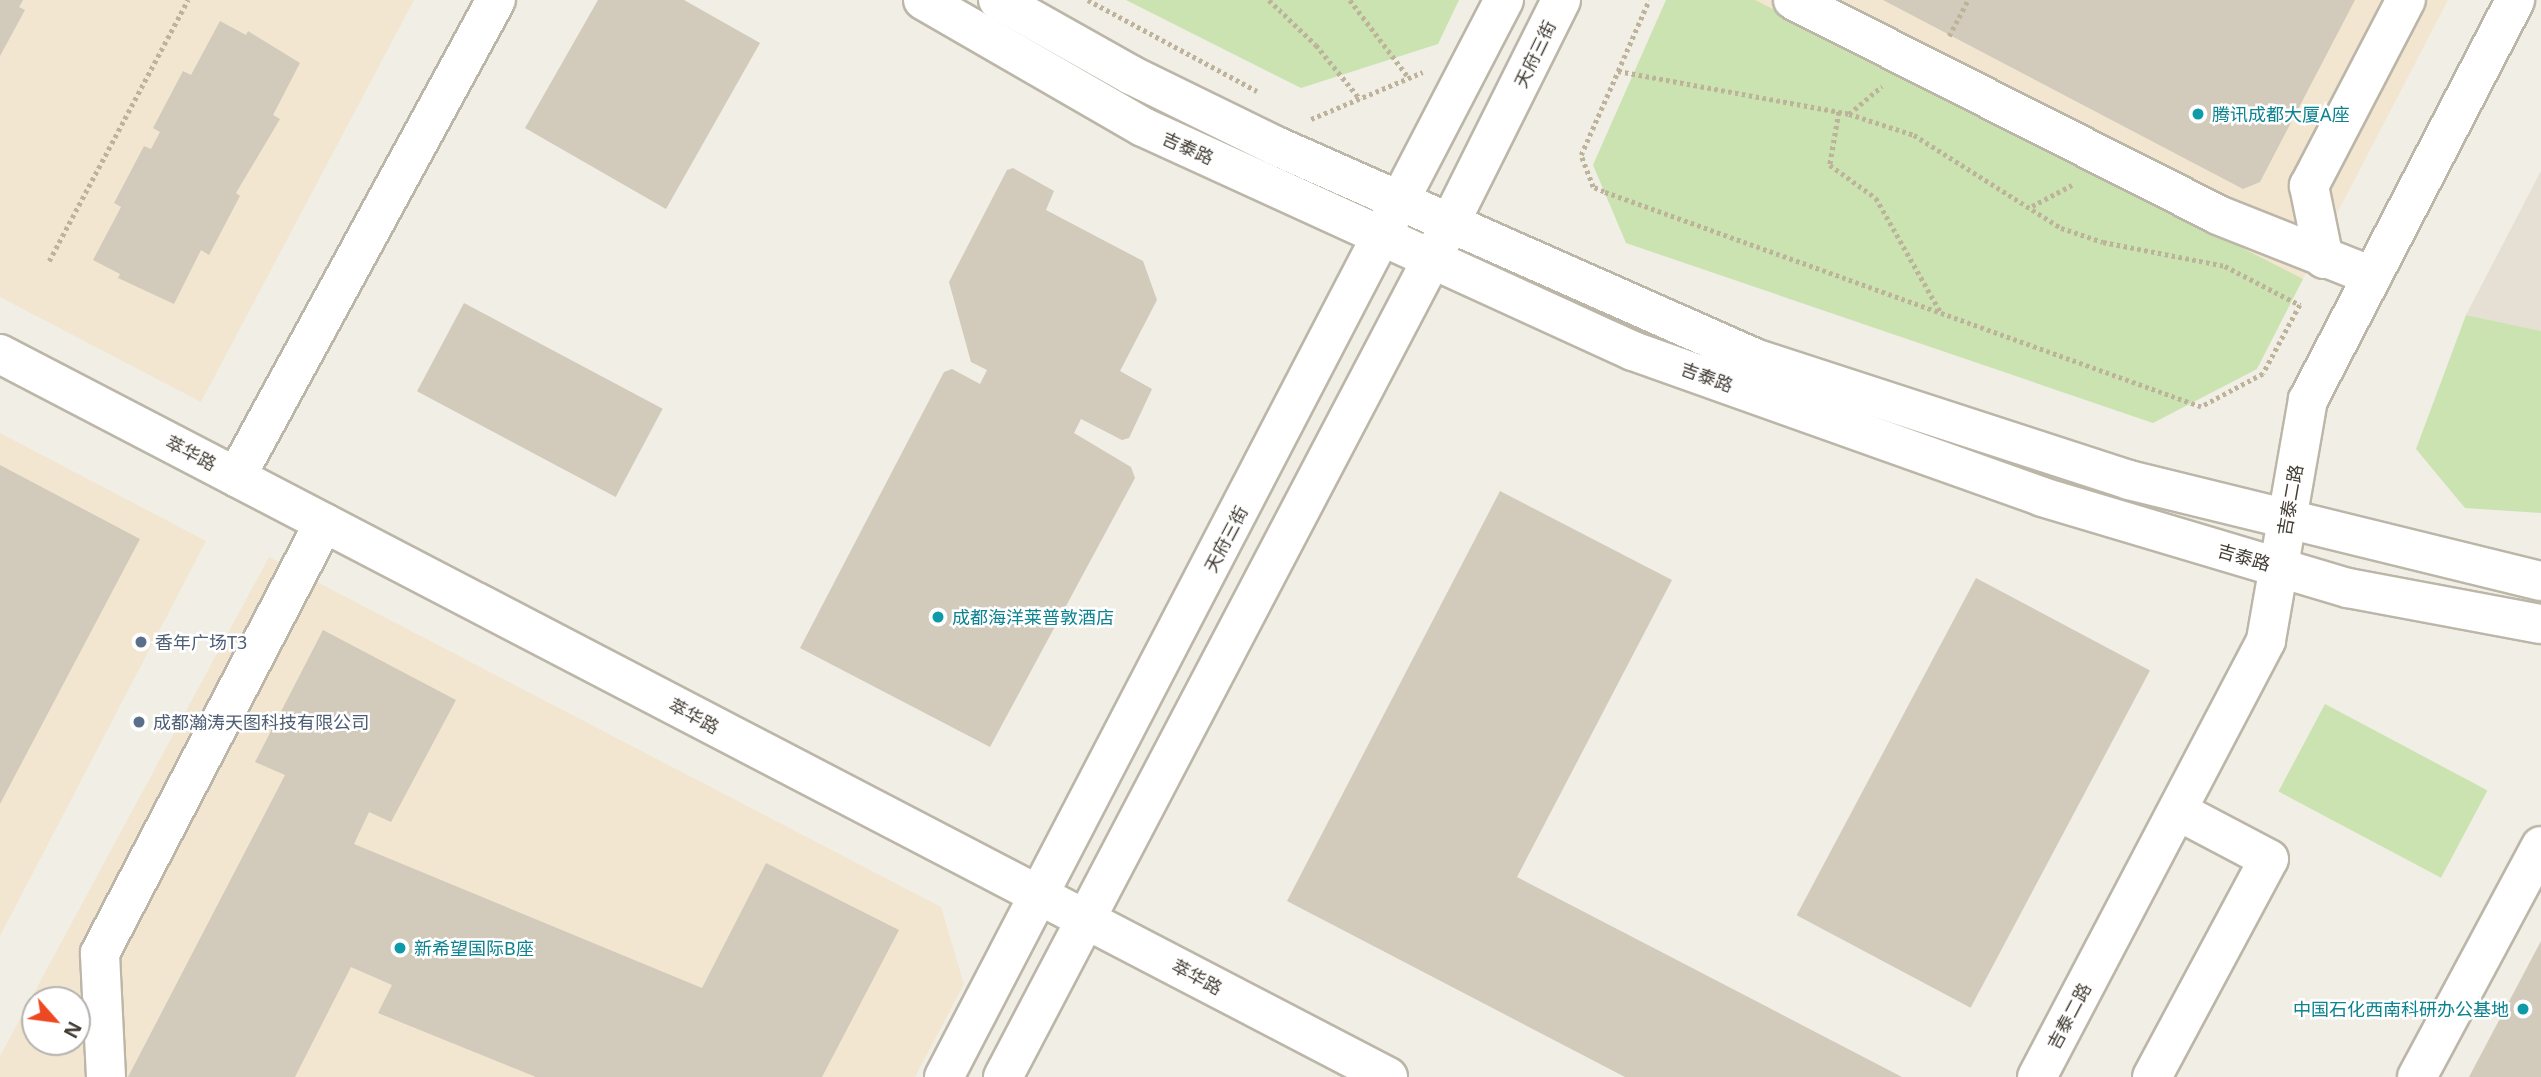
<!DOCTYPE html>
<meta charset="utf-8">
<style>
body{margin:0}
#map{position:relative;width:2541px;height:1077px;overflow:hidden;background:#f1eee5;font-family:"Noto Sans","Noto Sans SC",sans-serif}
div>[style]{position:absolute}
.residential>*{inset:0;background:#e5e0d3}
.commercial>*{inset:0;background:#f2e6d1}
.green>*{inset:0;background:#cae3b0;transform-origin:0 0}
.building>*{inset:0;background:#d2cabb;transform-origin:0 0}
.path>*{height:4.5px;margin-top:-2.25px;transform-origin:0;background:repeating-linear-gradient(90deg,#bdb29a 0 3.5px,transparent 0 7px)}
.roads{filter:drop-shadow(2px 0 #bcb6a8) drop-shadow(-2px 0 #bcb6a8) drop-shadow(0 2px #bcb6a8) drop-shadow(0 -2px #bcb6a8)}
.minor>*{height:38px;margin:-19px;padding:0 19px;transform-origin:19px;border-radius:19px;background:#fff}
.dots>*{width:19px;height:19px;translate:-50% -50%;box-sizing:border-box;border:4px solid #fff;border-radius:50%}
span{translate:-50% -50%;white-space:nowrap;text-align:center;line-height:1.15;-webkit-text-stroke:5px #fff;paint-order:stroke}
.street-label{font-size:18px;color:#433e35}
.culture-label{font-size:18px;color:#0d838f}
.left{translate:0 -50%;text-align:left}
.right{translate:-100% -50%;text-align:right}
.service-label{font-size:18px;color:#4e5e75}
.north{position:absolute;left:21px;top:986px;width:70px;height:70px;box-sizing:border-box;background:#fff;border:2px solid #b4b2ae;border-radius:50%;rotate:118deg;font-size:19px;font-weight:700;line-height:28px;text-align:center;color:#433e35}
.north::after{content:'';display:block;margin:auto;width:24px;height:32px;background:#ec4821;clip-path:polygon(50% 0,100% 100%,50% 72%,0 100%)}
</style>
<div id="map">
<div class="residential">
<i style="clip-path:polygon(2541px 171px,2541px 331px,2466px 315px)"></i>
</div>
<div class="commercial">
<i style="clip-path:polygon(0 0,414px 0,201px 402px,0 297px)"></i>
<i style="clip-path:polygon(1729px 0,2448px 0,2303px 279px)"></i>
<i style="clip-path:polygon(0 433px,206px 541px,0 936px)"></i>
<i style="clip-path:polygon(evenodd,269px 557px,941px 907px,964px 984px,915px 1077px,0 1077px,0 1056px,269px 557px,35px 1000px,77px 1000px,77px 1042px,35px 1042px,35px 1000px)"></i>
</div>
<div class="green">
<i style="clip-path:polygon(1126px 0,1459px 0,1438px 44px,1301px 88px)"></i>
<i style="clip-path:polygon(1666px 0,1755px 0,2303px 279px,2257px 369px,2153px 423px,1626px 243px,1593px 165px)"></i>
<i style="clip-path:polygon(2466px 315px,2541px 331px,2541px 513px,2465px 508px,2416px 449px)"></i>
<i style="left:2325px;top:704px;width:184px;height:99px;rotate:28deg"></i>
</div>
<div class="building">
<i style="clip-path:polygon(0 0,23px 0,19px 7px,25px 10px,0 56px)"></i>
<i style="clip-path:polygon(598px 0,684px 0,760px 43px,666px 209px,525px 128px)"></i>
<i style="clip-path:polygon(1883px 0,2355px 0,2260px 182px,2243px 189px)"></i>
<i style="clip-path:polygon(220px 21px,246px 35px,248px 31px,300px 63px,273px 115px,280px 119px,236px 193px,240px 196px,209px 255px,201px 250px,174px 304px,118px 278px,120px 274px,93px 260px,121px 207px,114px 203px,144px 146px,151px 149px,160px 132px,153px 128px,183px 71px,191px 75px)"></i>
<i style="clip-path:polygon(1013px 168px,1054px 191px,1046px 210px,1143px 261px,1157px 300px,1120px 371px,1152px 389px,1129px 438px,1122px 440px,1081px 419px,1074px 433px,1131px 467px,1135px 478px,990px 747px,800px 648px,944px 372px,952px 369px,980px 384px,987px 370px,971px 362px,949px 282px,1007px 170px)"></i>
<i style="left:464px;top:303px;width:225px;height:100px;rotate:28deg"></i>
<i style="clip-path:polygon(0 465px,140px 539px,0 804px)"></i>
<i style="clip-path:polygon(1500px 491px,1672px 580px,1517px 877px,1902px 1077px,1625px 1077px,1287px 901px)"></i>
<i style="left:1976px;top:578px;width:197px;height:382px;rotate:28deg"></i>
<i style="clip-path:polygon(323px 630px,456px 700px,391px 822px,369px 812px,354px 844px,702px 988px,766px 863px,899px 930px,822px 1077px,536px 1077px,378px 1013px,392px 985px,351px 967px,295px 1077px,128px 1077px,285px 775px,255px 762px)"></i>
<i style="clip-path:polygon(2541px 941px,2541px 1077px,2469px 1077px)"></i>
</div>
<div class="path">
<i style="left:1088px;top:0;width:192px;rotate:28.3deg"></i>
<i style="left:1269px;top:0;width:65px;rotate:43.8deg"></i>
<i style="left:1316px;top:45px;width:70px;rotate:50.8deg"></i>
<i style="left:1350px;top:0;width:98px;rotate:52.9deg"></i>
<i style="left:1949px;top:36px;width:41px;rotate:-62.2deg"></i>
<i style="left:1618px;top:71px;width:77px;rotate:-66.4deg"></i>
<i style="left:1839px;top:112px;width:54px;rotate:99.6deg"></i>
<i style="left:1830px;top:165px;width:57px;rotate:35.7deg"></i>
<i style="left:1876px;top:198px;width:130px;rotate:60.5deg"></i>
<i style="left:1849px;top:114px;width:68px;rotate:17.9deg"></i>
<i style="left:1914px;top:135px;width:174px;rotate:32.3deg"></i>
<i style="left:2061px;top:228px;width:44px;rotate:18.4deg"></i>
<i style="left:2103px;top:242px;width:124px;rotate:11.1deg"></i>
<i style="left:2225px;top:266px;width:85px;rotate:27.5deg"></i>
<i style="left:2300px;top:305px;width:78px;rotate:118.2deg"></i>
<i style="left:2263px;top:374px;width:70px;rotate:152deg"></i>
<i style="left:2201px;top:407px;width:635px;rotate:-160.19deg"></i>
<i style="left:1604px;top:192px;width:12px;rotate:-156deg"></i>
<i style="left:1593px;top:187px;width:34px;rotate:-111deg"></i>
<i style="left:1581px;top:155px;width:92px;rotate:-66.2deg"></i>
<i style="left:1618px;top:71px;width:235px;rotate:10.5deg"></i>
<i style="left:1849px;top:114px;width:43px;rotate:-40.3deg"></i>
<i style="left:1311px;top:119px;width:121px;rotate:-22.8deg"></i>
<i style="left:2032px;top:206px;width:45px;rotate:-27.7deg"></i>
<i style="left:49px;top:261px;width:296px;rotate:-62deg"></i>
</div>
<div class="roads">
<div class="minor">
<i style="left:923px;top:0;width:254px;rotate:30deg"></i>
<i style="left:1143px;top:127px;width:539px;rotate:24.57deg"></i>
<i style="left:1633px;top:351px;width:434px;rotate:19.6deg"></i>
<i style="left:2042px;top:497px;width:319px;rotate:16.6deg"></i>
<i style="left:2348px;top:588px;width:196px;rotate:10.6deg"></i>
<i style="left:998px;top:0;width:153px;rotate:29.4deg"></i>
<i style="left:1131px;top:75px;width:161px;rotate:26.1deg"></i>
<i style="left:1276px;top:146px;width:526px;rotate:23.89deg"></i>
<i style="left:1757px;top:359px;width:391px;rotate:18deg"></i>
<i style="left:2129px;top:480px;width:424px;rotate:13.8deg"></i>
<i style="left:1793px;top:0;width:476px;rotate:26.8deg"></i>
<i style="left:2218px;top:215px;width:166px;rotate:21.6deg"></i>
<i style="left:2324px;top:259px;width:75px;rotate:-101.6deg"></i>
<i style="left:2309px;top:186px;width:210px;rotate:-62.5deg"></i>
<i style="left:0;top:354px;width:1565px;rotate:27.51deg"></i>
<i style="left:236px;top:477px;width:543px;rotate:-61.41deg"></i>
<i style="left:106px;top:1077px;width:124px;rotate:-92.8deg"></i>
<i style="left:100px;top:953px;width:485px;rotate:-62.5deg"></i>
<i style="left:944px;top:1077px;width:1214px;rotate:-62.53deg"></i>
<i style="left:1003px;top:1077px;width:924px;rotate:-62.33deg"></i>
<i style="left:1432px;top:259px;width:289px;rotate:-63.5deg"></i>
<i style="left:2037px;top:1077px;width:493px;rotate:-62.3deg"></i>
<i style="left:2266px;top:640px;width:244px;rotate:-80.1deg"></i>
<i style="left:2308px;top:400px;width:450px;rotate:-62.6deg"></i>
<i style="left:2152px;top:1077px;width:247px;rotate:-61.8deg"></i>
<i style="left:2269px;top:859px;width:103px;rotate:-152.2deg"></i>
<i style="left:2417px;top:1077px;width:262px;rotate:-61.8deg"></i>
</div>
</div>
<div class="dots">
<i style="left:2198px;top:114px;background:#0f9aa8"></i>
<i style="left:938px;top:617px;background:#0f9aa8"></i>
<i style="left:141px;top:642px;background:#5c6f8a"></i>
<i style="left:139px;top:722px;background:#5c6f8a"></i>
<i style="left:400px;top:948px;background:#0f9aa8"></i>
<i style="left:2523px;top:1009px;background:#0f9aa8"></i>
</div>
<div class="street-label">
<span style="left:1535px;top:54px;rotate:-64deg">天府三街</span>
<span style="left:1188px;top:148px;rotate:24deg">吉泰路</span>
<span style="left:1707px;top:377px;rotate:20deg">吉泰路</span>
<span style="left:191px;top:453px;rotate:27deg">萃华路</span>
<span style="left:2290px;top:500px;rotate:-80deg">吉泰二路</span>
<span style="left:1226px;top:539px;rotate:-62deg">天府三街</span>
<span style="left:2244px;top:557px;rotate:16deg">吉泰路</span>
<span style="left:694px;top:716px;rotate:28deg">萃华路</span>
<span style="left:1197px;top:977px;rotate:28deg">萃华路</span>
<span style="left:2069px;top:1016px;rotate:-62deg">吉泰二路</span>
</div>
<div class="culture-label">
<span class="left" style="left:2212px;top:114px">腾讯成都大厦A座</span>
<span class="left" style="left:952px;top:617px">成都海洋莱普敦酒店</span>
<span class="left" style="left:414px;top:948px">新希望国际B座</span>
<span class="right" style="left:2509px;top:1009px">中国石化西南科研办公基地</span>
</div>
<div class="service-label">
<span class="left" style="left:155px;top:642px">香年广场T3</span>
<span class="left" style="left:153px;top:722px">成都瀚涛天图科技有限公司</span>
</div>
<div class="north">N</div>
</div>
